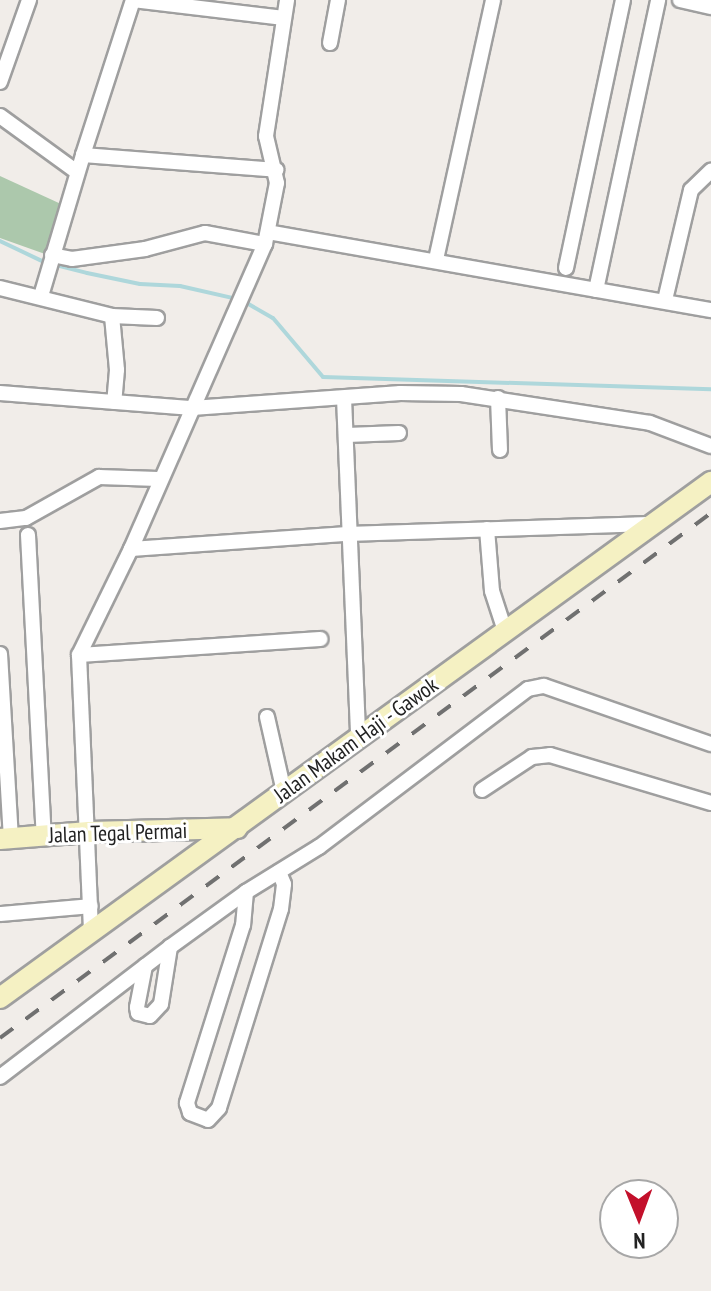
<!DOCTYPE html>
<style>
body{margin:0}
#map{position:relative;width:711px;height:1291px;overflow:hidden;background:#f1ede9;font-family:"PT Sans Narrow",sans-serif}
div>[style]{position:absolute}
.cemetery>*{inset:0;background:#acc8ac}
.stream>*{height:4px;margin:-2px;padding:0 2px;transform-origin:2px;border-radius:2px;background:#aed7db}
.roads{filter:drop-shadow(2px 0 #9f9f9f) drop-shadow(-2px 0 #9f9f9f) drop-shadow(0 2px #9f9f9f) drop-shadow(0 -2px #9f9f9f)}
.street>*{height:14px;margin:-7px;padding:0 7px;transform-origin:7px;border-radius:7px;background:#fff}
.secondary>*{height:20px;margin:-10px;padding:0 10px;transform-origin:10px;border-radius:10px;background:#f5f1c3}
.rail>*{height:4px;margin-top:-2px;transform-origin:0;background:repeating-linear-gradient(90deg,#707070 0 16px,transparent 0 32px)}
span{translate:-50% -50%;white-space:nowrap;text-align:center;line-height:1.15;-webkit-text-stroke:6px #fff;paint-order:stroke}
.street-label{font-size:22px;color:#222}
.north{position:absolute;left:599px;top:1179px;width:80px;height:80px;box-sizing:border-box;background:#fff;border:2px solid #a7a7a7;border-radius:50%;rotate:179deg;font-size:22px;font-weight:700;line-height:32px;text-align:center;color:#222}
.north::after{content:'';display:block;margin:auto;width:28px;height:36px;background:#c3102b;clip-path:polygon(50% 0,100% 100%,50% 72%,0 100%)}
</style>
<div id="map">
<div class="cemetery">
<i style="clip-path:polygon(0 176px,61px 204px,45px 254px,0 238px)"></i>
</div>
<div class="stream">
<i style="left:0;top:241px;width:49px;rotate:25.5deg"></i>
<i style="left:44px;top:262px;width:44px;rotate:14.3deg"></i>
<i style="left:87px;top:273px;width:54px;rotate:11.7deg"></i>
<i style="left:140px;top:284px;width:40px;rotate:2.9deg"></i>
<i style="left:180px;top:286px;width:58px;rotate:12.8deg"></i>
<i style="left:245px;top:302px;width:32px;rotate:30deg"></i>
<i style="left:273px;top:318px;width:77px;rotate:49.7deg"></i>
<i style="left:323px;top:377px;width:388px;rotate:1.8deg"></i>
</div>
<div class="roads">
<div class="street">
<i style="left:133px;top:0;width:163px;rotate:107.9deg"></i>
<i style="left:83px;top:155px;width:194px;rotate:4.4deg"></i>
<i style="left:133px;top:0;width:152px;rotate:6.8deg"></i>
<i style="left:680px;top:0;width:32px;rotate:13deg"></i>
<i style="left:330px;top:43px;width:44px;rotate:-79.5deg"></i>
<i style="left:0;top:82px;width:87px;rotate:-70.5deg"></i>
<i style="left:0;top:116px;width:95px;rotate:36deg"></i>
<i style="left:268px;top:232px;width:450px;rotate:10deg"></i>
<i style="left:52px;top:255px;width:20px;rotate:11deg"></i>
<i style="left:72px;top:259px;width:74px;rotate:-7.8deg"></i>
<i style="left:145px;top:249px;width:62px;rotate:-14.9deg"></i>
<i style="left:205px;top:233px;width:61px;rotate:10.4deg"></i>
<i style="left:437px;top:255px;width:261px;rotate:-77.6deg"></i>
<i style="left:566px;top:268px;width:274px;rotate:-78deg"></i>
<i style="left:0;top:288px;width:115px;rotate:14deg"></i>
<i style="left:112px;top:316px;width:45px;rotate:2.5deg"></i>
<i style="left:596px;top:290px;width:297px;rotate:-77.9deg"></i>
<i style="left:41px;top:296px;width:147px;rotate:-73.4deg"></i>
<i style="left:665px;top:300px;width:113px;rotate:-76.7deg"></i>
<i style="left:691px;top:190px;width:28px;rotate:-44deg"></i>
<i style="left:112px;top:316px;width:54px;rotate:84.7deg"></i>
<i style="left:117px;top:370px;width:32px;rotate:95deg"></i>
<i style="left:0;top:393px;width:193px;rotate:4.5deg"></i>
<i style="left:192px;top:408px;width:209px;rotate:-4.1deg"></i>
<i style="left:400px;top:393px;width:61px;rotate:0.9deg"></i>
<i style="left:461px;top:394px;width:191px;rotate:8.7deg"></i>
<i style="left:650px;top:423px;width:65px;rotate:20.7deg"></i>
<i style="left:344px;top:398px;width:341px;rotate:87.6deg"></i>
<i style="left:498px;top:398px;width:52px;rotate:87.8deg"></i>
<i style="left:347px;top:435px;width:52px;rotate:-2.2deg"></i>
<i style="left:0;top:521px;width:26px;rotate:-7deg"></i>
<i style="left:26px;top:518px;width:84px;rotate:-29.3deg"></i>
<i style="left:99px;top:477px;width:59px;rotate:1.9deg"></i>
<i style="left:487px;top:529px;width:62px;rotate:85.4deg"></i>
<i style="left:492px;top:591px;width:42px;rotate:72deg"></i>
<i style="left:28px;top:535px;width:301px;rotate:87deg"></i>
<i style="left:131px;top:549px;width:217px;rotate:-4deg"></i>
<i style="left:347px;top:534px;width:302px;rotate:-1.9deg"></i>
<i style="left:0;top:654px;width:184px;rotate:86.6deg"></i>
<i style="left:79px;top:655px;width:242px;rotate:-3.8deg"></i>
<i style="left:267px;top:717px;width:77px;rotate:77.2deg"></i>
<i style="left:482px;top:790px;width:60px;rotate:-33.4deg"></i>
<i style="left:532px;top:757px;width:18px;rotate:-6deg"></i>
<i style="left:550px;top:755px;width:168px;rotate:16.6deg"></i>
<i style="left:246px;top:892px;width:33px;rotate:95deg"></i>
<i style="left:243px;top:925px;width:187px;rotate:107.5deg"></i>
<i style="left:187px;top:1103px;width:10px;rotate:73deg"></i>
<i style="left:190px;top:1113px;width:19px;rotate:21deg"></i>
<i style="left:208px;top:1120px;width:16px;rotate:-47deg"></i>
<i style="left:219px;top:1108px;width:208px;rotate:-72.7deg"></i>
<i style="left:281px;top:909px;width:25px;rotate:-83deg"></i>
<i style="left:284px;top:884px;width:13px;rotate:-113deg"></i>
<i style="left:0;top:914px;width:91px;rotate:-5deg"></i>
<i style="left:91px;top:930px;width:275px;rotate:-92.5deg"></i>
<i style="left:79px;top:655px;width:118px;rotate:-63.9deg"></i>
<i style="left:131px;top:549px;width:333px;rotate:-66.3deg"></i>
<i style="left:265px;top:244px;width:62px;rotate:-78.9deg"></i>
<i style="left:277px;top:183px;width:48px;rotate:-103.2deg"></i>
<i style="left:266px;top:136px;width:138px;rotate:-81.2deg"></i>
<i style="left:145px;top:966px;width:42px;rotate:101deg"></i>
<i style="left:137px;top:1007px;width:6px;rotate:81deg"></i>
<i style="left:138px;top:1013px;width:12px;rotate:14deg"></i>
<i style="left:150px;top:1016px;width:16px;rotate:-47deg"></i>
<i style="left:161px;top:1004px;width:58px;rotate:-81deg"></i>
<i style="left:0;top:1077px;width:214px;rotate:-37.4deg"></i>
<i style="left:170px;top:947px;width:94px;rotate:-35.9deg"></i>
<i style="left:246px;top:892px;width:86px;rotate:-31.7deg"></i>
<i style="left:319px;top:847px;width:262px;rotate:-37.1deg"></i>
<i style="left:528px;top:689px;width:16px;rotate:-11deg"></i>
<i style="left:544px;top:686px;width:177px;rotate:19.2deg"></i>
</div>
<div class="secondary">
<i style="left:0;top:839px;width:89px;rotate:-4.5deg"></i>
<i style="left:89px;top:832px;width:148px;rotate:-1.5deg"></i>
<i style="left:0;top:998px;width:879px;rotate:-35.97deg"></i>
</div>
</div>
<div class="rail">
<i style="left:0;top:1038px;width:884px;rotate:-36.44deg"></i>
</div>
<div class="street-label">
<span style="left:356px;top:740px;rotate:-36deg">Jalan Makam Haji - Gawok</span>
<span style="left:118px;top:833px;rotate:-2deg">Jalan Tegal Permai</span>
</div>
<div class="north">N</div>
</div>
